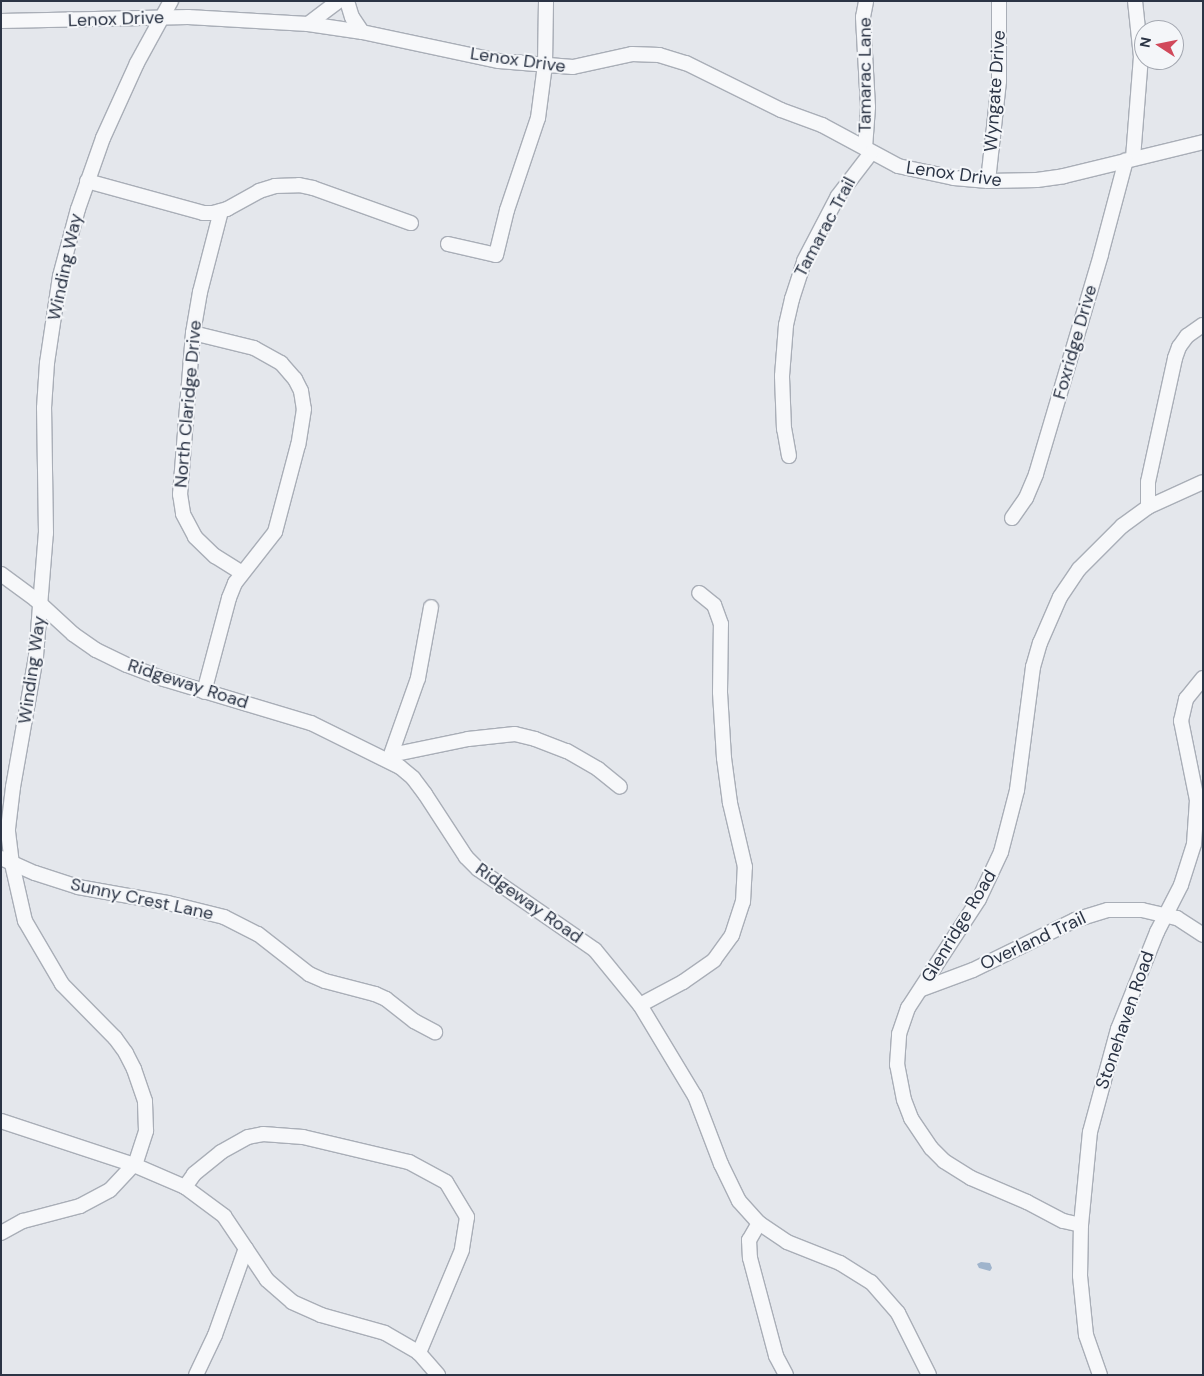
<!DOCTYPE html>
<style>
body{margin:0}
#map{position:relative;width:1204px;height:1376px;overflow:hidden;background:#e4e7ec;font-family:"DM Sans",sans-serif}
div>[style]{position:absolute}
.water>*{inset:0;background:#9fb4cc}
.roads{filter:drop-shadow(1px 0 #a9aeb7) drop-shadow(-1px 0 #a9aeb7) drop-shadow(0 1px #a9aeb7) drop-shadow(0 -1px #a9aeb7)}
.minor>*{height:14px;margin:-7px;padding:0 7px;transform-origin:7px;border-radius:7px;background:#f7f8fa}
span{translate:-50% -50%;white-space:nowrap;text-align:center;line-height:1.15;-webkit-text-stroke:4px #f4f6f9;paint-order:stroke}
.street-label{font-size:18px;color:#2b3445}
.frame{position:absolute;inset:0;border:2px solid #2b3445;pointer-events:none}
.north{position:absolute;left:1134px;top:20px;width:50px;height:50px;box-sizing:border-box;background:#f4f6f9;border:1px solid #a4a8b1;border-radius:50%;rotate:281deg;font-size:14px;font-weight:700;line-height:20px;text-align:center;color:#2b3445}
.north::after{content:'';display:block;margin:auto;width:18px;height:22px;background:#d1495b;clip-path:polygon(50% 0,100% 100%,50% 72%,0 100%)}
</style>
<div id="map">
<div class="water">
<i style="clip-path:polygon(981px 1262px,990px 1263px,992px 1268px,990px 1271px,979px 1268px,977px 1264px)"></i>
</div>
<div class="roads">
<div class="minor">
<i style="left:347px;top:1px;width:17px;rotate:73deg"></i>
<i style="left:352px;top:17px;width:18px;rotate:56deg"></i>
<i style="left:1px;top:21px;width:187px;rotate:-1.2deg"></i>
<i style="left:188px;top:17px;width:120px;rotate:3.3deg"></i>
<i style="left:308px;top:24px;width:55px;rotate:8.4deg"></i>
<i style="left:362px;top:32px;width:140px;rotate:12deg"></i>
<i style="left:499px;top:61px;width:74px;rotate:4.6deg"></i>
<i style="left:573px;top:67px;width:60px;rotate:-12.4deg"></i>
<i style="left:632px;top:54px;width:27px;rotate:2deg"></i>
<i style="left:659px;top:55px;width:28px;rotate:17deg"></i>
<i style="left:686px;top:63px;width:106px;rotate:26.3deg"></i>
<i style="left:781px;top:110px;width:44px;rotate:20.1deg"></i>
<i style="left:822px;top:125px;width:86px;rotate:28.3deg"></i>
<i style="left:898px;top:166px;width:57px;rotate:12.1deg"></i>
<i style="left:954px;top:178px;width:34px;rotate:5deg"></i>
<i style="left:988px;top:181px;width:49px;rotate:-1.2deg"></i>
<i style="left:1037px;top:180px;width:27px;rotate:-8deg"></i>
<i style="left:1064px;top:176px;width:143px;rotate:-13.7deg"></i>
<i style="left:308px;top:24px;width:38px;rotate:-37deg"></i>
<i style="left:865px;top:148px;width:41px;rotate:-85.8deg"></i>
<i style="left:868px;top:107px;width:90px;rotate:-93.2deg"></i>
<i style="left:863px;top:17px;width:16px;rotate:-79deg"></i>
<i style="left:1133px;top:158px;width:101px;rotate:-85.5deg"></i>
<i style="left:1141px;top:57px;width:56px;rotate:-96.1deg"></i>
<i style="left:87px;top:181px;width:120px;rotate:15.4deg"></i>
<i style="left:203px;top:213px;width:10px"></i>
<i style="left:213px;top:213px;width:15px;rotate:-16deg"></i>
<i style="left:227px;top:209px;width:37px;rotate:-29deg"></i>
<i style="left:259px;top:191px;width:17px;rotate:-17deg"></i>
<i style="left:275px;top:186px;width:24px;rotate:-2deg"></i>
<i style="left:299px;top:185px;width:14px;rotate:12deg"></i>
<i style="left:313px;top:188px;width:104px;rotate:19.7deg"></i>
<i style="left:988px;top:181px;width:101px;rotate:-83.7deg"></i>
<i style="left:999px;top:81px;width:80px;rotate:-90deg"></i>
<i style="left:221px;top:211px;width:84px;rotate:104.5deg"></i>
<i style="left:200px;top:292px;width:42px;rotate:99.7deg"></i>
<i style="left:193px;top:333px;width:162px;rotate:94.6deg"></i>
<i style="left:180px;top:494px;width:20px;rotate:81deg"></i>
<i style="left:183px;top:514px;width:26px;rotate:62deg"></i>
<i style="left:195px;top:537px;width:28px;rotate:44deg"></i>
<i style="left:215px;top:556px;width:32px;rotate:32deg"></i>
<i style="left:448px;top:244px;width:49px;rotate:12.9deg"></i>
<i style="left:496px;top:255px;width:46px;rotate:-76.3deg"></i>
<i style="left:507px;top:210px;width:97px;rotate:-71.4deg"></i>
<i style="left:538px;top:118px;width:53px;rotate:-82.5deg"></i>
<i style="left:545px;top:65px;width:64px;rotate:-89.1deg"></i>
<i style="left:193px;top:333px;width:63px;rotate:13.8deg"></i>
<i style="left:254px;top:348px;width:31px;rotate:29deg"></i>
<i style="left:281px;top:363px;width:21px;rotate:49deg"></i>
<i style="left:295px;top:379px;width:13px;rotate:63deg"></i>
<i style="left:301px;top:391px;width:18px;rotate:81deg"></i>
<i style="left:304px;top:409px;width:36px;rotate:99deg"></i>
<i style="left:298px;top:445px;width:90px;rotate:104.8deg"></i>
<i style="left:275px;top:532px;width:65px;rotate:128.1deg"></i>
<i style="left:235px;top:583px;width:16px;rotate:112deg"></i>
<i style="left:229px;top:598px;width:97px;rotate:104.9deg"></i>
<i style="left:789px;top:456px;width:27px;rotate:-100deg"></i>
<i style="left:784px;top:429px;width:53px;rotate:-92.2deg"></i>
<i style="left:782px;top:376px;width:51px;rotate:-85.5deg"></i>
<i style="left:786px;top:325px;width:27px;rotate:-77deg"></i>
<i style="left:792px;top:299px;width:40px;rotate:-72deg"></i>
<i style="left:804px;top:261px;width:73px;rotate:-62.4deg"></i>
<i style="left:838px;top:196px;width:54px;rotate:-52.5deg"></i>
<i style="left:1148px;top:507px;width:25px;rotate:-90deg"></i>
<i style="left:1148px;top:482px;width:127px;rotate:-77.7deg"></i>
<i style="left:1175px;top:358px;width:12px;rotate:-70deg"></i>
<i style="left:1179px;top:347px;width:14px;rotate:-54deg"></i>
<i style="left:1187px;top:336px;width:19px;rotate:-35deg"></i>
<i style="left:1012px;top:518px;width:24px;rotate:-55deg"></i>
<i style="left:1026px;top:498px;width:26px;rotate:-67deg"></i>
<i style="left:1036px;top:474px;width:229px;rotate:-73.5deg"></i>
<i style="left:1101px;top:254px;width:97px;rotate:-75.1deg"></i>
<i style="left:1px;top:574px;width:42px;rotate:36.3deg"></i>
<i style="left:35px;top:599px;width:52px;rotate:42.6deg"></i>
<i style="left:73px;top:634px;width:28px;rotate:35deg"></i>
<i style="left:96px;top:650px;width:34px;rotate:26deg"></i>
<i style="left:127px;top:665px;width:40px;rotate:21deg"></i>
<i style="left:164px;top:679px;width:153px;rotate:16.7deg"></i>
<i style="left:311px;top:723px;width:99px;rotate:26.3deg"></i>
<i style="left:400px;top:767px;width:17px;rotate:40deg"></i>
<i style="left:413px;top:778px;width:20px;rotate:53deg"></i>
<i style="left:425px;top:794px;width:75px;rotate:56.9deg"></i>
<i style="left:466px;top:857px;width:17px;rotate:45deg"></i>
<i style="left:478px;top:869px;width:142px;rotate:34.7deg"></i>
<i style="left:595px;top:950px;width:71px;rotate:50.7deg"></i>
<i style="left:640px;top:1005px;width:106px;rotate:58.9deg"></i>
<i style="left:695px;top:1096px;width:73px;rotate:69.1deg"></i>
<i style="left:721px;top:1164px;width:41px;rotate:64.1deg"></i>
<i style="left:739px;top:1201px;width:30px;rotate:48deg"></i>
<i style="left:759px;top:1223px;width:34px;rotate:34deg"></i>
<i style="left:787px;top:1242px;width:57px;rotate:21.6deg"></i>
<i style="left:840px;top:1263px;width:36px;rotate:32deg"></i>
<i style="left:871px;top:1282px;width:41px;rotate:48.9deg"></i>
<i style="left:898px;top:1313px;width:69px;rotate:63.4deg"></i>
<i style="left:391px;top:755px;width:79px;rotate:-11.7deg"></i>
<i style="left:468px;top:739px;width:47px;rotate:-6.1deg"></i>
<i style="left:515px;top:734px;width:21px;rotate:14deg"></i>
<i style="left:535px;top:739px;width:34px;rotate:21deg"></i>
<i style="left:567px;top:751px;width:36px;rotate:30deg"></i>
<i style="left:598px;top:769px;width:28px;rotate:39deg"></i>
<i style="left:389px;top:760px;width:87px;rotate:-70.5deg"></i>
<i style="left:418px;top:678px;width:72px;rotate:-79.6deg"></i>
<i style="left:1px;top:858px;width:37px;rotate:24deg"></i>
<i style="left:35px;top:873px;width:45px;rotate:18deg"></i>
<i style="left:78px;top:887px;width:91px;rotate:10.1deg"></i>
<i style="left:168px;top:903px;width:58px;rotate:14deg"></i>
<i style="left:224px;top:917px;width:38px;rotate:27deg"></i>
<i style="left:258px;top:934px;width:65px;rotate:38.1deg"></i>
<i style="left:309px;top:974px;width:17px;rotate:24deg"></i>
<i style="left:325px;top:981px;width:52px;rotate:14.6deg"></i>
<i style="left:375px;top:994px;width:12px;rotate:24deg"></i>
<i style="left:386px;top:999px;width:36px;rotate:38deg"></i>
<i style="left:414px;top:1021px;width:24px;rotate:28deg"></i>
<i style="left:922px;top:989px;width:54px;rotate:-20.4deg"></i>
<i style="left:973px;top:970px;width:114px;rotate:-26.1deg"></i>
<i style="left:1075px;top:920px;width:34px;rotate:-17deg"></i>
<i style="left:1108px;top:910px;width:34px"></i>
<i style="left:1142px;top:910px;width:36px;rotate:13deg"></i>
<i style="left:1177px;top:918px;width:31px;rotate:33deg"></i>
<i style="left:640px;top:1005px;width:49px;rotate:-28.1deg"></i>
<i style="left:683px;top:982px;width:38px;rotate:-35deg"></i>
<i style="left:714px;top:960px;width:31px;rotate:-54deg"></i>
<i style="left:732px;top:935px;width:35px;rotate:-72deg"></i>
<i style="left:743px;top:902px;width:35px;rotate:-87deg"></i>
<i style="left:745px;top:867px;width:66px;rotate:-103.2deg"></i>
<i style="left:730px;top:803px;width:45px;rotate:-97.6deg"></i>
<i style="left:724px;top:758px;width:66px;rotate:-93.5deg"></i>
<i style="left:720px;top:692px;width:68px;rotate:-89.2deg"></i>
<i style="left:721px;top:624px;width:20px;rotate:-110deg"></i>
<i style="left:714px;top:605px;width:19px;rotate:-141deg"></i>
<i style="left:1px;top:1121px;width:140px;rotate:18.3deg"></i>
<i style="left:134px;top:1165px;width:56px;rotate:23.3deg"></i>
<i style="left:185px;top:1187px;width:49px;rotate:36.6deg"></i>
<i style="left:224px;top:1216px;width:77px;rotate:56.1deg"></i>
<i style="left:267px;top:1280px;width:33px;rotate:41deg"></i>
<i style="left:292px;top:1302px;width:32px;rotate:24deg"></i>
<i style="left:321px;top:1315px;width:66px;rotate:15.7deg"></i>
<i style="left:385px;top:1333px;width:39px;rotate:30deg"></i>
<i style="left:419px;top:1353px;width:29px;rotate:49deg"></i>
<i style="left:185px;top:1187px;width:16px;rotate:-55deg"></i>
<i style="left:194px;top:1174px;width:35px;rotate:-39deg"></i>
<i style="left:221px;top:1152px;width:31px;rotate:-29deg"></i>
<i style="left:248px;top:1137px;width:15px;rotate:-11deg"></i>
<i style="left:263px;top:1134px;width:40px;rotate:4.3deg"></i>
<i style="left:303px;top:1137px;width:109px;rotate:13.3deg"></i>
<i style="left:409px;top:1162px;width:42px;rotate:28.4deg"></i>
<i style="left:446px;top:1182px;width:41px;rotate:59deg"></i>
<i style="left:467px;top:1217px;width:33px;rotate:99deg"></i>
<i style="left:462px;top:1250px;width:112px;rotate:112.7deg"></i>
<i style="left:759px;top:1223px;width:20px;rotate:120deg"></i>
<i style="left:749px;top:1240px;width:18px;rotate:87deg"></i>
<i style="left:750px;top:1258px;width:101px;rotate:75.1deg"></i>
<i style="left:776px;top:1356px;width:21px;rotate:62deg"></i>
<i style="left:1081px;top:1225px;width:18px;rotate:-167deg"></i>
<i style="left:1063px;top:1221px;width:41px;rotate:-152.2deg"></i>
<i style="left:1027px;top:1202px;width:61px;rotate:-156.8deg"></i>
<i style="left:971px;top:1178px;width:32px;rotate:-148deg"></i>
<i style="left:944px;top:1161px;width:18px;rotate:-135deg"></i>
<i style="left:931px;top:1148px;width:36px;rotate:-124deg"></i>
<i style="left:911px;top:1118px;width:19px;rotate:-111deg"></i>
<i style="left:904px;top:1100px;width:36px;rotate:-101deg"></i>
<i style="left:897px;top:1065px;width:31px;rotate:-86deg"></i>
<i style="left:899px;top:1034px;width:28px;rotate:-71deg"></i>
<i style="left:908px;top:1008px;width:130px;rotate:-56.9deg"></i>
<i style="left:979px;top:899px;width:52px;rotate:-64.9deg"></i>
<i style="left:1001px;top:852px;width:64px;rotate:-75.5deg"></i>
<i style="left:1017px;top:790px;width:124px;rotate:-82.6deg"></i>
<i style="left:1033px;top:667px;width:25px;rotate:-74deg"></i>
<i style="left:1040px;top:643px;width:50px;rotate:-66.5deg"></i>
<i style="left:1060px;top:597px;width:34px;rotate:-56deg"></i>
<i style="left:1079px;top:569px;width:61px;rotate:-45deg"></i>
<i style="left:1122px;top:526px;width:32px;rotate:-36deg"></i>
<i style="left:1148px;top:507px;width:60px;rotate:-24.4deg"></i>
<i style="left:1px;top:1233px;width:25px;rotate:-29deg"></i>
<i style="left:23px;top:1221px;width:59px;rotate:-14.7deg"></i>
<i style="left:80px;top:1206px;width:34px;rotate:-28deg"></i>
<i style="left:110px;top:1190px;width:38px;rotate:-47deg"></i>
<i style="left:136px;top:1162px;width:33px;rotate:-72deg"></i>
<i style="left:146px;top:1131px;width:30px;rotate:-92deg"></i>
<i style="left:145px;top:1101px;width:34px;rotate:-109deg"></i>
<i style="left:134px;top:1069px;width:18px;rotate:-117deg"></i>
<i style="left:126px;top:1053px;width:19px;rotate:-126deg"></i>
<i style="left:115px;top:1038px;width:76px;rotate:-134.5deg"></i>
<i style="left:62px;top:984px;width:73px;rotate:-120.4deg"></i>
<i style="left:25px;top:921px;width:58px;rotate:-102.8deg"></i>
<i style="left:12px;top:864px;width:35px;rotate:-97deg"></i>
<i style="left:8px;top:829px;width:42px;rotate:-83.2deg"></i>
<i style="left:13px;top:787px;width:133px;rotate:-80deg"></i>
<i style="left:36px;top:656px;width:123px;rotate:-85.4deg"></i>
<i style="left:46px;top:533px;width:125px;rotate:-90.9deg"></i>
<i style="left:44px;top:408px;width:45px;rotate:-86.2deg"></i>
<i style="left:47px;top:363px;width:88px;rotate:-81.5deg"></i>
<i style="left:60px;top:276px;width:69px;rotate:-75deg"></i>
<i style="left:78px;top:209px;width:75px;rotate:-70.6deg"></i>
<i style="left:103px;top:138px;width:82px;rotate:-65.6deg"></i>
<i style="left:137px;top:63px;width:71px;rotate:-61.3deg"></i>
<i style="left:196px;top:1375px;width:44px;rotate:-64.6deg"></i>
<i style="left:215px;top:1335px;width:92px;rotate:-70.4deg"></i>
<i style="left:1100px;top:1375px;width:42px;rotate:-109.3deg"></i>
<i style="left:1086px;top:1335px;width:59px;rotate:-95.8deg"></i>
<i style="left:1080px;top:1276px;width:51px;rotate:-88.9deg"></i>
<i style="left:1081px;top:1225px;width:93px;rotate:-84.5deg"></i>
<i style="left:1090px;top:1132px;width:107px;rotate:-74.8deg"></i>
<i style="left:1118px;top:1029px;width:105px;rotate:-68.1deg"></i>
<i style="left:1157px;top:932px;width:53px;rotate:-62.9deg"></i>
<i style="left:1181px;top:885px;width:43px;rotate:-72.4deg"></i>
<i style="left:1194px;top:844px;width:44px;rotate:-86.1deg"></i>
<i style="left:1197px;top:800px;width:81px;rotate:-101.4deg"></i>
<i style="left:1181px;top:721px;width:23px;rotate:-77deg"></i>
<i style="left:1186px;top:699px;width:27px;rotate:-51deg"></i>
</div>
</div>
<div class="street-label">
<span style="left:116px;top:19px;rotate:-2deg">Lenox Drive</span>
<span style="left:518px;top:60px;rotate:8deg">Lenox Drive</span>
<span style="left:865px;top:75px;rotate:-90deg">Tamarac Lane</span>
<span style="left:995px;top:91px;rotate:-86deg">Wyngate Drive</span>
<span style="left:954px;top:174px;rotate:8deg">Lenox Drive</span>
<span style="left:825px;top:227px;rotate:-62deg">Tamarac Trail</span>
<span style="left:65px;top:267px;rotate:-78deg">Winding Way</span>
<span style="left:1075px;top:342px;rotate:-74deg">Foxridge Drive</span>
<span style="left:188px;top:404px;rotate:-85deg">North Claridge Drive</span>
<span style="left:32px;top:670px;rotate:-82deg">Winding Way</span>
<span style="left:188px;top:684px;rotate:18deg">Ridgeway Road</span>
<span style="left:142px;top:899px;rotate:12deg">Sunny Crest Lane</span>
<span style="left:529px;top:903px;rotate:35deg">Ridgeway Road</span>
<span style="left:959px;top:926px;rotate:-59deg">Glenridge Road</span>
<span style="left:1033px;top:941px;rotate:-25deg">Overland Trail</span>
<span style="left:1125px;top:1020px;rotate:-71deg">Stonehaven Road</span>
</div>
<div class="frame"></div>
<div class="north">N</div>
</div>
